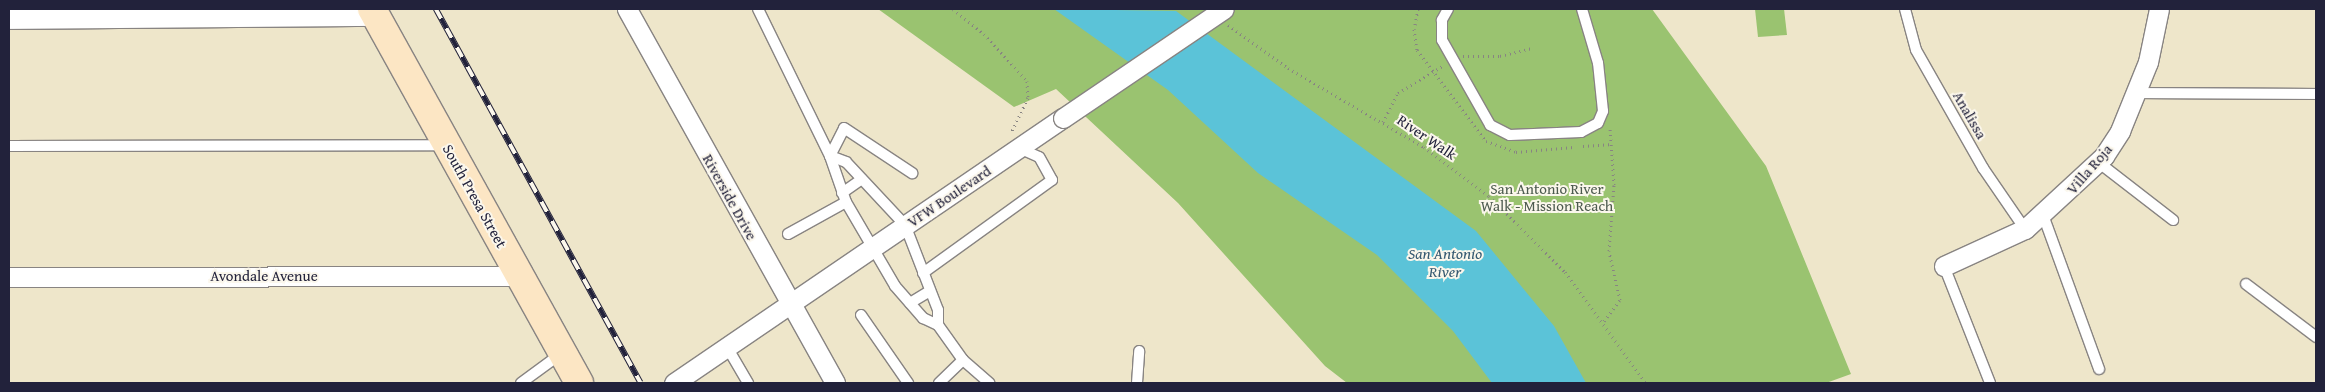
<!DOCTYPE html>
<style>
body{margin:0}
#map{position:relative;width:2325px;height:392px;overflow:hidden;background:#eee6ca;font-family:"Gentium Book Plus",serif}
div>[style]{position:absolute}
.green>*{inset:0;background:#9ac370}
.water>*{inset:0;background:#5bc3d8}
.path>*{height:3px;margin-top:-1.5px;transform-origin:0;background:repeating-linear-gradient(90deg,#888482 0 1px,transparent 0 5px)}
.roads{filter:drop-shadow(1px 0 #888482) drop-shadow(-1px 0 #888482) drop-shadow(0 1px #888482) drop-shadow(0 -1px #888482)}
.lane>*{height:10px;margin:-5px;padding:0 5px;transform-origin:5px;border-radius:5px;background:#fff}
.street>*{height:19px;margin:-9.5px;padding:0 9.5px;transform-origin:9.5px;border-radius:9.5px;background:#fff}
.secondary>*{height:28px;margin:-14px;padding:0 14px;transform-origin:14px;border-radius:14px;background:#fce6c4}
.rail>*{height:5.5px;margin-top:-2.75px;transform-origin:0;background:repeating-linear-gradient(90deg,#fbf7ec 0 11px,#22223b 0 22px);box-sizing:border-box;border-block:1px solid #22223b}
.bridges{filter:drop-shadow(1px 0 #888482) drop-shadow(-1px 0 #888482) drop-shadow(0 1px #888482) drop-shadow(0 -1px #888482)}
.street-bridge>*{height:19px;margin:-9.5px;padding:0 9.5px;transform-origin:9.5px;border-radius:9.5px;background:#fff}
span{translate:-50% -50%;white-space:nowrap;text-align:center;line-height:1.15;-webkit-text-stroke:4px #fbf7ec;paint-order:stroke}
.street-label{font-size:15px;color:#22223b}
.park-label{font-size:15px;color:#4c5a4e}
.water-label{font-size:16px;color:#365a72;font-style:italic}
.frame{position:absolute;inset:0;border:10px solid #22223b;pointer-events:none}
</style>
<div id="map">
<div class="green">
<i style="clip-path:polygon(878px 9px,1652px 9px,1766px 166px,1851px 374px,1826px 383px,1347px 383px,1325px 366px,1178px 203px,1056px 89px,1014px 107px)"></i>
<i style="clip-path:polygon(1755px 9px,1784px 9px,1787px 35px,1758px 37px)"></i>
</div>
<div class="water">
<i style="clip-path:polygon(1054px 9px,1176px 11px,1476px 231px,1554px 326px,1586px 383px,1492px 383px,1453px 331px,1377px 255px,1258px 173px,1168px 90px)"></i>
</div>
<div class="path">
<i style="left:953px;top:9px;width:40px;rotate:39deg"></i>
<i style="left:984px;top:34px;width:64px;rotate:47.5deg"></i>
<i style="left:1027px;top:81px;width:17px;rotate:87deg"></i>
<i style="left:1028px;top:98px;width:39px;rotate:116deg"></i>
<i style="left:1418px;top:9px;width:20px;rotate:101deg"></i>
<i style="left:1414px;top:29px;width:21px;rotate:82deg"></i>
<i style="left:1417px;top:50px;width:114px;rotate:52.8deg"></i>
<i style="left:1486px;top:141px;width:32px;rotate:20deg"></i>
<i style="left:1516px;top:152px;width:58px;rotate:-4.9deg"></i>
<i style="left:1228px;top:25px;width:74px;rotate:35.6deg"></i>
<i style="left:1288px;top:68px;width:157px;rotate:30.2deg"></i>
<i style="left:1424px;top:147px;width:81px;rotate:37deg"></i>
<i style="left:1489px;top:196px;width:107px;rotate:45deg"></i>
<i style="left:1565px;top:272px;width:137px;rotate:53.9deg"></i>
<i style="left:1463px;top:56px;width:37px"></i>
<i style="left:1500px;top:56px;width:34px;rotate:-14deg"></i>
<i style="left:1383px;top:122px;width:33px;rotate:-63deg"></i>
<i style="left:1398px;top:93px;width:54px;rotate:-31.3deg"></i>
<i style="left:1583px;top:146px;width:30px;rotate:-4deg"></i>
<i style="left:1604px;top:321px;width:26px;rotate:-53deg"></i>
<i style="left:1620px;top:300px;width:50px;rotate:-102.7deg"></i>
<i style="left:1609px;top:251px;width:66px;rotate:-85.7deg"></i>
<i style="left:1614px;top:185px;width:57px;rotate:-94deg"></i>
</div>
<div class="roads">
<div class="lane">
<i style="left:758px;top:9px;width:164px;rotate:63.9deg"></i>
<i style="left:1448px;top:9px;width:13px;rotate:119deg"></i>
<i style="left:1442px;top:20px;width:20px;rotate:90deg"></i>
<i style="left:1442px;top:40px;width:98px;rotate:60.5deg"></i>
<i style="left:1490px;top:125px;width:22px;rotate:27deg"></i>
<i style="left:1510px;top:135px;width:71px;rotate:-2.4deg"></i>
<i style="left:1581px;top:132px;width:19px;rotate:-28deg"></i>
<i style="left:1598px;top:123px;width:13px;rotate:-67deg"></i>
<i style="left:1603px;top:111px;width:48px;rotate:-95.9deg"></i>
<i style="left:1598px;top:63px;width:56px;rotate:-106.5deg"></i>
<i style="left:1905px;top:9px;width:42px;rotate:75deg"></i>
<i style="left:1916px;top:50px;width:136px;rotate:60.4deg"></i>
<i style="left:1983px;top:168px;width:74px;rotate:55.5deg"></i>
<i style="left:2136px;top:93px;width:180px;rotate:0.3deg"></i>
<i style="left:9px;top:146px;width:434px;rotate:-0.1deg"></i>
<i style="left:830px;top:156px;width:31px;rotate:-63deg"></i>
<i style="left:844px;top:128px;width:82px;rotate:33.5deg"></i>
<i style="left:2098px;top:162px;width:95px;rotate:37.7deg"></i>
<i style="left:842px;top:193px;width:24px;rotate:-35deg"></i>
<i style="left:2043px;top:215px;width:164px;rotate:70deg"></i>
<i style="left:788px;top:234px;width:66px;rotate:-28.9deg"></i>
<i style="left:1944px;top:266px;width:126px;rotate:68.5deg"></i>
<i style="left:923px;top:273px;width:159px;rotate:-35.8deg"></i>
<i style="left:1052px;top:180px;width:26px;rotate:-119deg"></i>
<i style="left:1039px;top:157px;width:22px;rotate:-156deg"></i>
<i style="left:2246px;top:284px;width:88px;rotate:37.1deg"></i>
<i style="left:910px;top:303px;width:23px;rotate:-31deg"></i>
<i style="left:861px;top:315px;width:83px;rotate:55.3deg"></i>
<i style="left:938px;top:325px;width:15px;rotate:-90deg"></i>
<i style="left:938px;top:310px;width:91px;rotate:-111.2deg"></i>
<i style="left:905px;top:225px;width:86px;rotate:-133.1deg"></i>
<i style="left:846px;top:162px;width:17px;rotate:-159deg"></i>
<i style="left:830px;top:156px;width:49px;rotate:70.8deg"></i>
<i style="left:846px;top:202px;width:97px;rotate:59.7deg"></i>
<i style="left:895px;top:286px;width:43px;rotate:48.8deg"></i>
<i style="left:923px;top:318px;width:17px;rotate:25deg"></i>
<i style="left:938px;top:325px;width:43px;rotate:54.5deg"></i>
<i style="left:963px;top:360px;width:35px;rotate:41deg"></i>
<i style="left:727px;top:347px;width:42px;rotate:59.7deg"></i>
<i style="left:521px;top:383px;width:51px;rotate:-36.2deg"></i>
<i style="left:939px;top:383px;width:33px;rotate:-44deg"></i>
<i style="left:1137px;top:383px;width:32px;rotate:-86deg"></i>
</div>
<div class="street">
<i style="left:627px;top:9px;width:428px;rotate:60.9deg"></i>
<i style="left:9px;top:19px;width:367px;rotate:-0.5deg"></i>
<i style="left:1944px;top:266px;width:89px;rotate:-24.6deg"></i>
<i style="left:2025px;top:229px;width:108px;rotate:-42.7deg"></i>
<i style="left:2104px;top:156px;width:30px;rotate:-57deg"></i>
<i style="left:2120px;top:131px;width:74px;rotate:-67.9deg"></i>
<i style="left:2148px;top:62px;width:54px;rotate:-78.3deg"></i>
<i style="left:9px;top:277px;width:510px;rotate:-0.11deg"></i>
<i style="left:674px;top:383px;width:471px;rotate:-34.3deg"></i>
</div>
<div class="secondary">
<i style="left:372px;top:9px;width:427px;rotate:61deg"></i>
</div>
</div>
<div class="rail">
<i style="left:436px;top:9px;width:426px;rotate:61.3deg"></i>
</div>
<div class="bridges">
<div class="street-bridge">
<i style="left:1063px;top:118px;width:194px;rotate:-34.1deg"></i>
</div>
</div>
<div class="street-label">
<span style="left:1970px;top:115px;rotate:60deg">Analissa</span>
<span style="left:1427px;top:137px;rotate:34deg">River Walk</span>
<span style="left:2089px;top:169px;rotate:-49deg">Villa Roja</span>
<span style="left:475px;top:196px;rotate:61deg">South Presa Street</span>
<span style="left:949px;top:196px;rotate:-34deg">VFW Boulevard</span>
<span style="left:730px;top:197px;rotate:61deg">Riverside Drive</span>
<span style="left:264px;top:276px">Avondale Avenue</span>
</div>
<div class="park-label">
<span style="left:1547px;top:197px">San Antonio River<br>Walk - Mission Reach</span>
</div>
<div class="water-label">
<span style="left:1445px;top:262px">San Antonio<br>River</span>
</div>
<div class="frame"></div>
</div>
